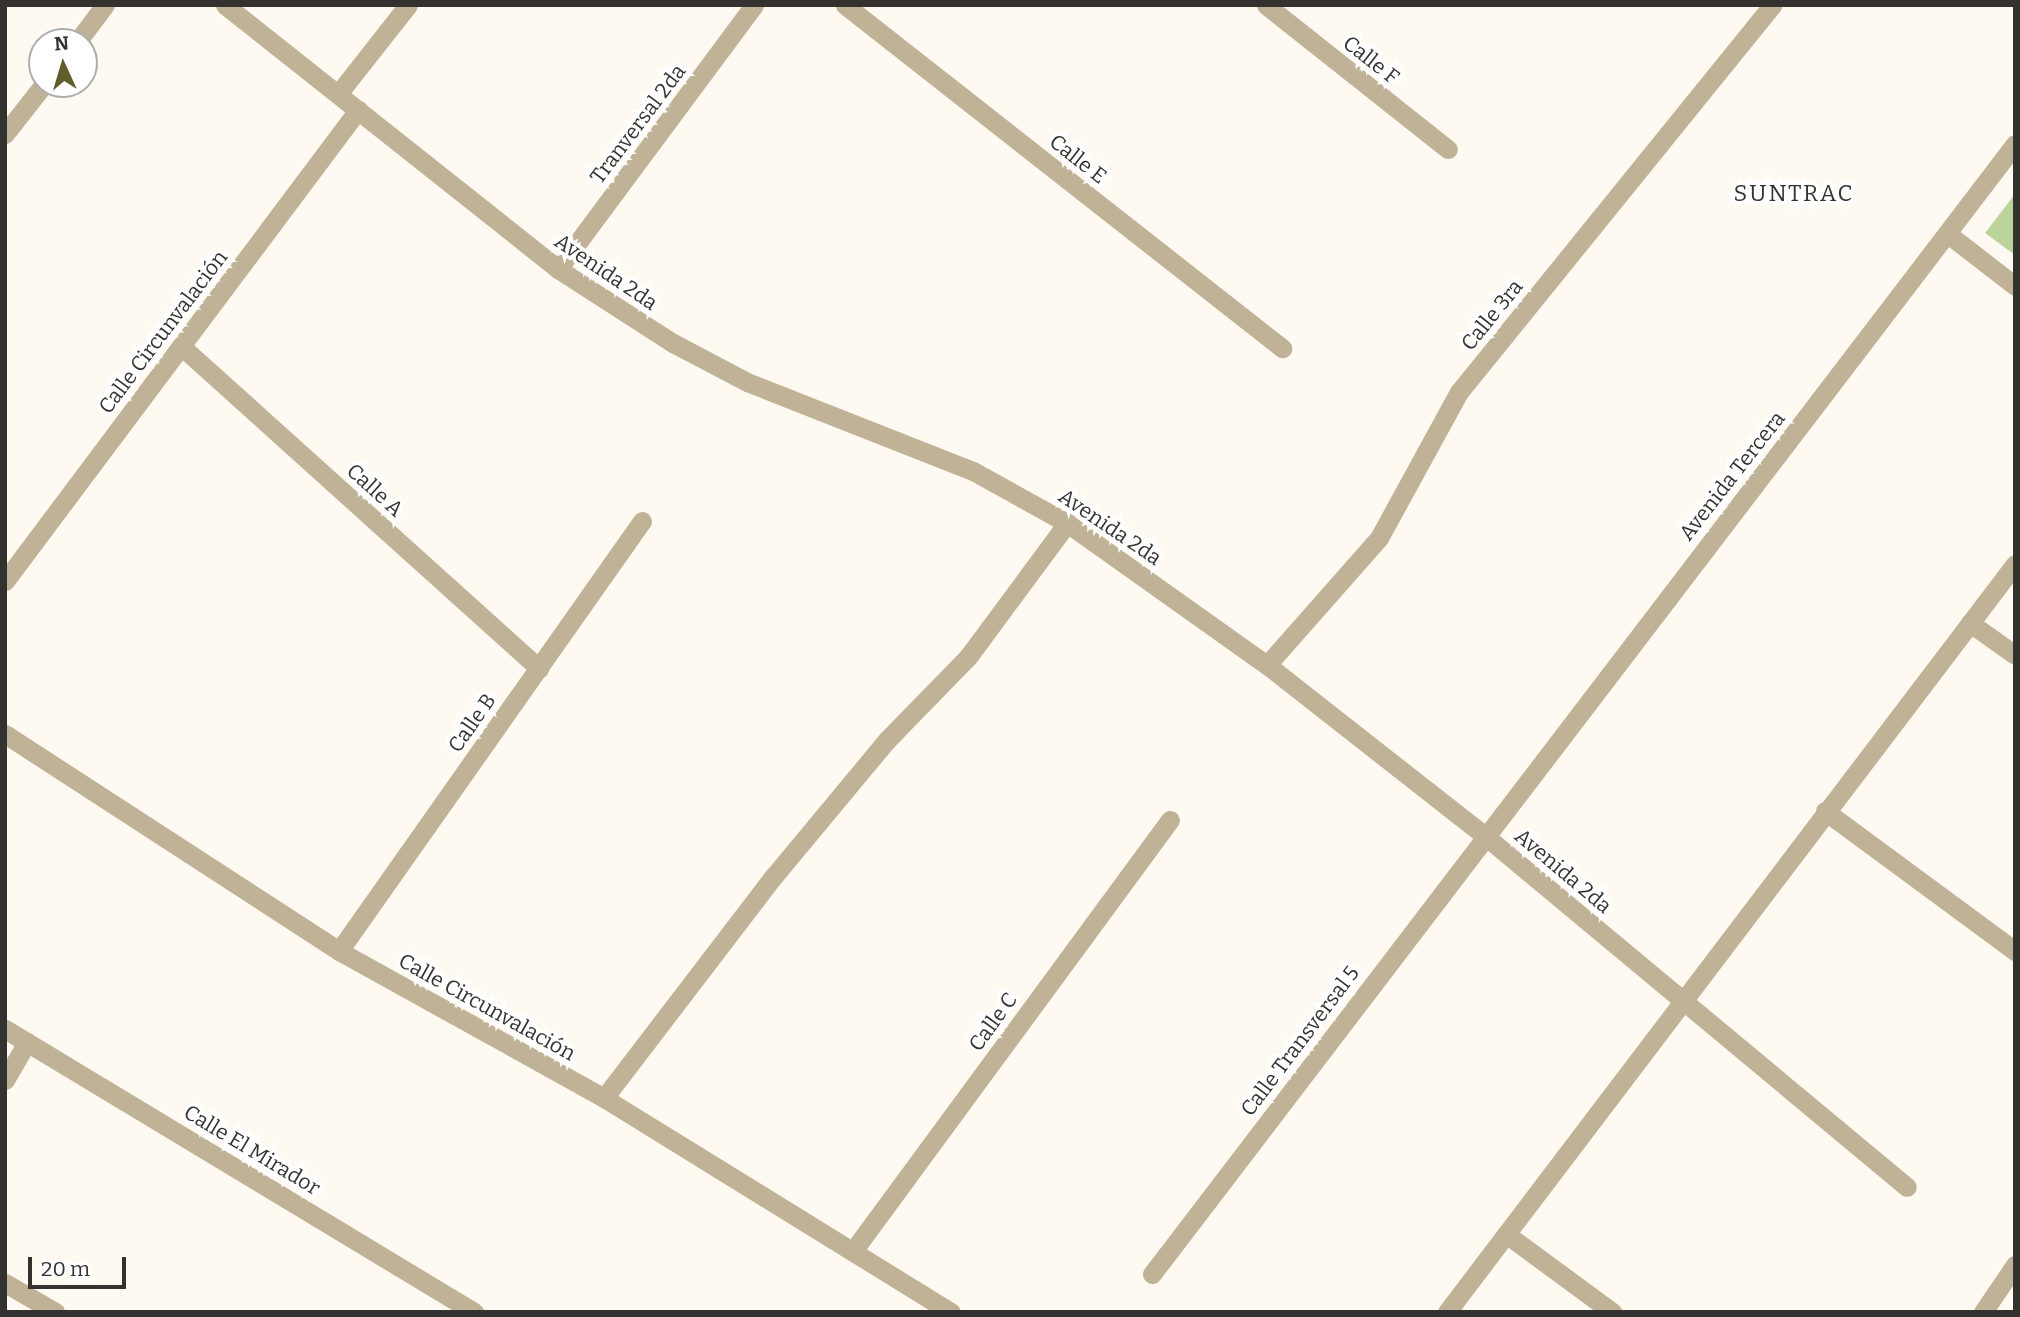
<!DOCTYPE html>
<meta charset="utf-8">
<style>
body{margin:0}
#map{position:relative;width:2020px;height:1317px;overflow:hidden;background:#fefaf2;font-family:Bitter,serif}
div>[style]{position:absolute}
.green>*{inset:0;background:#bbd499}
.minor>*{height:19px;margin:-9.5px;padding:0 9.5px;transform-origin:9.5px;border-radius:9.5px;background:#c0b297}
span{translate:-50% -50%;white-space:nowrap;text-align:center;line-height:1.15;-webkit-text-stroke:7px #fff;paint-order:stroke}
.street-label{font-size:21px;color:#33322f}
.neighbourhood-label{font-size:23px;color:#33322f;letter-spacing:2px}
.frame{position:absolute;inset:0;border:7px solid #33322f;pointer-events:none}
.north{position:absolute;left:28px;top:28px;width:70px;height:70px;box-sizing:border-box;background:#fff;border:2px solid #adadac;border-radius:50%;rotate:356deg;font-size:19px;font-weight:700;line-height:28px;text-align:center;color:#33322f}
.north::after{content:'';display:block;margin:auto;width:24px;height:32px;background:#615d2a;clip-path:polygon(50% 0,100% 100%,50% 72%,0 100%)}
.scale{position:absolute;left:28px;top:1257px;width:98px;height:32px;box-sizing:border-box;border:4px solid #33322f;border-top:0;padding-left:9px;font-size:21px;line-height:24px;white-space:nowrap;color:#33322f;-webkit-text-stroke:5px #fff;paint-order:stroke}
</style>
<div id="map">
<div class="green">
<i style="clip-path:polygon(2015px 194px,2015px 255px,1985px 233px)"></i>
</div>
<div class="minor">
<i style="left:225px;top:5px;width:425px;rotate:38.4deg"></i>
<i style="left:558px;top:269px;width:137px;rotate:32.8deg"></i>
<i style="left:673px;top:343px;width:84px;rotate:27.8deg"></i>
<i style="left:747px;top:382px;width:243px;rotate:21.5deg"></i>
<i style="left:973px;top:471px;width:107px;rotate:29deg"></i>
<i style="left:1067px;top:523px;width:245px;rotate:35.4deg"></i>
<i style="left:1267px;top:665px;width:276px;rotate:38.1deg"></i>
<i style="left:1484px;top:835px;width:550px;rotate:39.77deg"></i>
<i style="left:845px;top:5px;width:556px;rotate:38.13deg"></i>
<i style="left:1266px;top:5px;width:232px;rotate:38.4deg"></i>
<i style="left:77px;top:42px;width:46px;rotate:-52.9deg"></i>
<i style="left:338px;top:94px;width:113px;rotate:-51.8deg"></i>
<i style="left:5px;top:134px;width:63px;rotate:-52deg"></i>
<i style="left:1948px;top:234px;width:85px;rotate:37.8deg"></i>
<i style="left:558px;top:269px;width:329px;rotate:-53.4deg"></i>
<i style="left:181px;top:346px;width:482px;rotate:42deg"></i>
<i style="left:5px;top:581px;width:589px;rotate:-53.15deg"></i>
<i style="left:1970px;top:623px;width:55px;rotate:35.4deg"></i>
<i style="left:1267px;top:665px;width:169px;rotate:-48.6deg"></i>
<i style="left:1379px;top:538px;width:166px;rotate:-61.3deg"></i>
<i style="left:1459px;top:392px;width:498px;rotate:-51deg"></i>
<i style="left:5px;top:734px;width:398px;rotate:33deg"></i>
<i style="left:339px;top:951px;width:303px;rotate:29deg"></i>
<i style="left:604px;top:1098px;width:408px;rotate:31.7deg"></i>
<i style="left:1825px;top:811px;width:236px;rotate:36.4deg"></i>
<i style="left:339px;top:951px;width:526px;rotate:-54.83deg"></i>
<i style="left:5px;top:1029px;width:548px;rotate:31.11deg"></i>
<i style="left:5px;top:1080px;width:44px;rotate:-59.9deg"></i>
<i style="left:604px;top:1098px;width:280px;rotate:-52.6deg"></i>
<i style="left:774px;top:876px;width:177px;rotate:-50.3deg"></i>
<i style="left:887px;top:740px;width:116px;rotate:-45.7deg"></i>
<i style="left:968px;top:657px;width:167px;rotate:-53.5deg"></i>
<i style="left:1506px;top:1234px;width:132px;rotate:36.3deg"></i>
<i style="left:853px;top:1251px;width:535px;rotate:-53.67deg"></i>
<i style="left:1152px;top:1274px;width:1422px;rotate:-52.63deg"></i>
<i style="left:5px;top:1283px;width:58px;rotate:30.1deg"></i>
<i style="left:1447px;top:1312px;width:939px;rotate:-52.79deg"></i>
<i style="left:1983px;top:1312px;width:57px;rotate:-55.8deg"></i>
</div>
<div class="street-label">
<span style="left:1371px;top:60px;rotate:38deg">Calle F</span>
<span style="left:638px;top:124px;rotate:-53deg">Tranversal 2da</span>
<span style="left:1078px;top:159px;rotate:38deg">Calle E</span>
<span style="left:606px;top:272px;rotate:34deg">Avenida 2da</span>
<span style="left:1492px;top:315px;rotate:-51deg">Calle 3ra</span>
<span style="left:163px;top:332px;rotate:-53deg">Calle Circunvalación</span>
<span style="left:1732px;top:476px;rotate:-52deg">Avenida Tercera</span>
<span style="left:375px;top:490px;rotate:42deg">Calle A</span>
<span style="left:1110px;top:527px;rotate:34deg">Avenida 2da</span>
<span style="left:472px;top:723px;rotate:-55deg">Calle B</span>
<span style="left:1563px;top:871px;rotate:40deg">Avenida 2da</span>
<span style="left:487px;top:1007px;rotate:29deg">Calle Circunvalación</span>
<span style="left:993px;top:1022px;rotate:-54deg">Calle C</span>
<span style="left:1300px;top:1041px;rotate:-53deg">Calle Transversal 5</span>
<span style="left:252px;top:1150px;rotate:31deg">Calle El Mirador</span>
</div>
<div class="neighbourhood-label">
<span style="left:1794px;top:193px">SUNTRAC</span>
</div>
<div class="frame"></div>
<div class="north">N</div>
<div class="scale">20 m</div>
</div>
